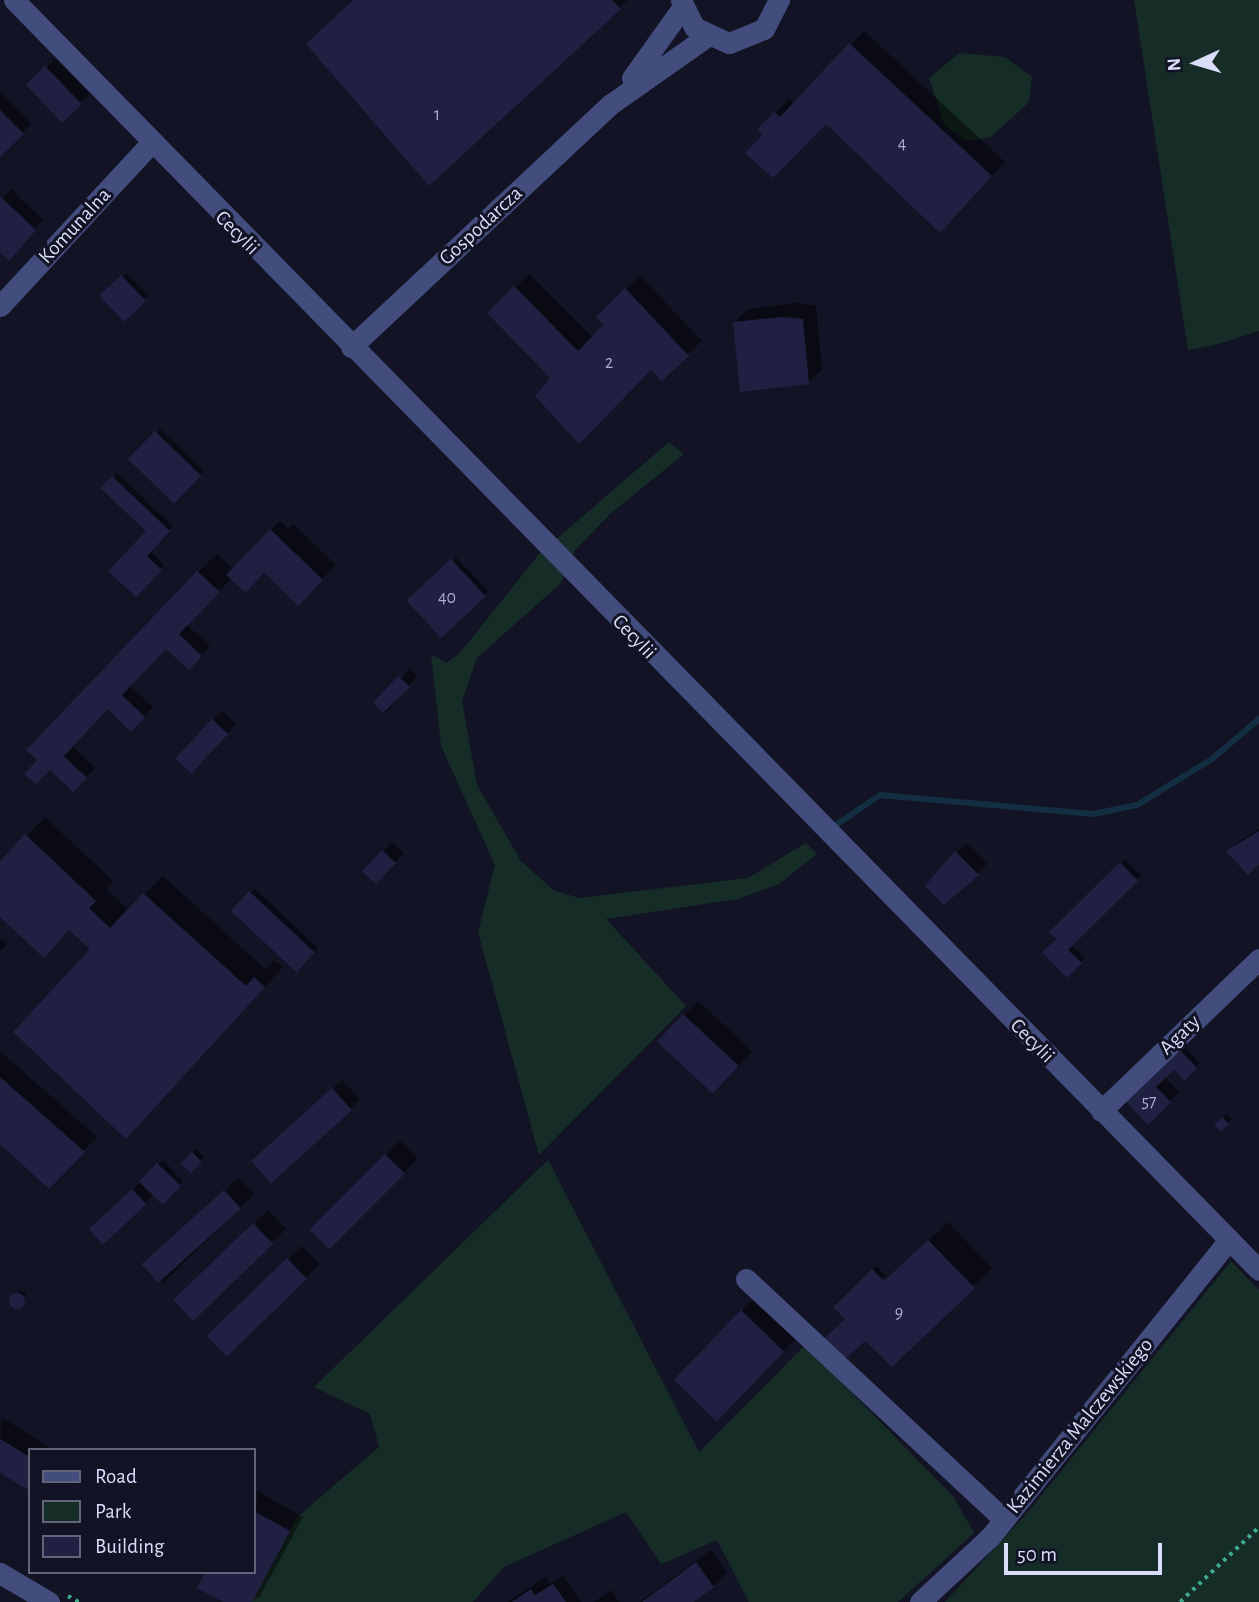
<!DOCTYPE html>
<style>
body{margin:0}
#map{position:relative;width:1259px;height:1602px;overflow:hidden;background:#121324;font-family:"Alegreya Sans",sans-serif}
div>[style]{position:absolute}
.green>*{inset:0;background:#162d27}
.shadow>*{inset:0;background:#0007;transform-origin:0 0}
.stream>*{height:6px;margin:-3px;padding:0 3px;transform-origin:3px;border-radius:3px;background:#132e42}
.building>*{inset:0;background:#202142;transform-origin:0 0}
.round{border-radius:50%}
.path>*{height:3.5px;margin-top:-1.75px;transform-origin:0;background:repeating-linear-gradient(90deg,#3fa98b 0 3.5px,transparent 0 8.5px)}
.minor>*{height:21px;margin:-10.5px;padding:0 10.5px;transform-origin:10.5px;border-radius:10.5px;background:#434d7d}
span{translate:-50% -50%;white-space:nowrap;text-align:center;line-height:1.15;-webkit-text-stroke:6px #121324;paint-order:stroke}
.number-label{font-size:18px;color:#abaecc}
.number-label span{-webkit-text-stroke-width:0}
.street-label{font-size:21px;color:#d9ddfa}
.legend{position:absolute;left:28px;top:1448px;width:228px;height:126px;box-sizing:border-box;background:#121324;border:2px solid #62647a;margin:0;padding:9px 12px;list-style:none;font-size:21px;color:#d9ddfa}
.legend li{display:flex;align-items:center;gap:14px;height:35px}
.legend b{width:35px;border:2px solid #62647a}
.north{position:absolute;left:1161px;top:28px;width:70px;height:70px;-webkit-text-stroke:5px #121324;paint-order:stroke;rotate:266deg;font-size:19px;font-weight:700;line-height:28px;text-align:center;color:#d9ddfa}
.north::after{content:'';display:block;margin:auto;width:24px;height:32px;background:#d9ddfa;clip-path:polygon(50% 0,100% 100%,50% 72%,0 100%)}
.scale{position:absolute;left:1004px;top:1543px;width:158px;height:32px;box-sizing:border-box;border:4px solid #d9ddfa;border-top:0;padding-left:9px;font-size:21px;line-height:24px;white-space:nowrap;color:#d9ddfa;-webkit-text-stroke:5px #121324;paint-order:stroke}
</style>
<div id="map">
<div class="green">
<i style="clip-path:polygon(1134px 0,1259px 0,1259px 331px,1215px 345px,1188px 350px)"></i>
<i style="clip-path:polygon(959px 53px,1005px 57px,1032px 77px,1029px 102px,991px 137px,967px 141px,945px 126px,929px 78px)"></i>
<i style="clip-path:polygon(669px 442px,684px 454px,610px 514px,575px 550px,561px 583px,477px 658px,462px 701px,477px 785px,521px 861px,553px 890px,579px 898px,748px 878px,806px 843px,817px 854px,779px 884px,738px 899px,606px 919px,686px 1006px,539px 1155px,478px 932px,495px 865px,441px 746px,431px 654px,446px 663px,459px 654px,539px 554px)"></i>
<i style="clip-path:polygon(548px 1160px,699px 1452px,805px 1345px,953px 1496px,974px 1533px,898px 1602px,749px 1602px,717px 1540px,661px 1564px,626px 1512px,504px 1567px,473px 1602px,251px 1602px,297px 1517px,379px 1447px,370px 1414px,314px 1387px)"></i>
<i style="clip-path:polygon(1231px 1261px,1259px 1290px,1259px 1602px,945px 1602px,1028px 1512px)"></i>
</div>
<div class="shadow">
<i style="clip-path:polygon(355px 0,627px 0,619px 8px)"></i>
<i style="clip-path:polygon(864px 31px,1005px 162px,954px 217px,826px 122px,766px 135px,760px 129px,789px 99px,795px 104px)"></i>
<i style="left:55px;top:59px;width:49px;height:37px;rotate:45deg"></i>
<i style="clip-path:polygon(0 92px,31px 124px,0 154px)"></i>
<i style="clip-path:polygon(11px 189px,43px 220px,18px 249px,0 250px,0 201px)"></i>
<i style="left:126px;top:273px;width:32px;height:33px;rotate:46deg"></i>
<i style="clip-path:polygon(529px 274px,593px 338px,606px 325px,598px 317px,640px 276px,702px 341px,662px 379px,652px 368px,553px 378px,490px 313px)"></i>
<i style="clip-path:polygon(797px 303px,816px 306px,822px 369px,808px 383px,734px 323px,748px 309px)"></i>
<i style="left:160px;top:429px;width:61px;height:42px;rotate:44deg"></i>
<i style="clip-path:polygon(117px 473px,173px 526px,150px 551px,164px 565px,136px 595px,148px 531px,103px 488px)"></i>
<i style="clip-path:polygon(280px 521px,288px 529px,293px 524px,336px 565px,298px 603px,264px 570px,232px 578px,187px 625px,210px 646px,189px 668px,166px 647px,129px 685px,153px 707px,140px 720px,108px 707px,72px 746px,95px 768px,73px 790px,50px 768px,198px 572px,217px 554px,233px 569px)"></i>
<i style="left:456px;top:557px;width:47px;height:64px;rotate:47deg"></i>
<i style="left:409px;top:669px;width:11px;height:48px;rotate:41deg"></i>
<i style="clip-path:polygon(222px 711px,236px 724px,200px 762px,177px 758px)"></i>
<i style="clip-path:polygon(45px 817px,113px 881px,106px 889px,129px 910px,163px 876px,265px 969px,274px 960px,283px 967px,144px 1118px,93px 949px,70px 928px,0 915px,0 864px)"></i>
<i style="clip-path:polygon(1259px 829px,1259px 861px,1229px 851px,1237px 843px)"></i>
<i style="left:392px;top:842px;width:16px;height:40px;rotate:43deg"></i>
<i style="clip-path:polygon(966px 843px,987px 864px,944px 903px,928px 886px)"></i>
<i style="clip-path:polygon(1125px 859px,1141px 875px,1071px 945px,1085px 958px,1067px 975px,1052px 932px)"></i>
<i style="left:255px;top:889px;width:86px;height:31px;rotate:43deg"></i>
<i style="clip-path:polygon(0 938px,7px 944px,0 951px)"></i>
<i style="clip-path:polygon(698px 1001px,752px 1051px,727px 1078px,659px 1042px)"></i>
<i style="clip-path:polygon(1185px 1047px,1200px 1063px,1184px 1078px,1174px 1068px,1164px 1077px,1179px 1092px,1148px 1122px,1128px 1102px)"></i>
<i style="clip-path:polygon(0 1051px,97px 1137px,49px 1186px,0 1142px)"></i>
<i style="clip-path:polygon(342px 1080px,360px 1099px,351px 1108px,334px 1123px,267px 1147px)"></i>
<i style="left:1227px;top:1114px;width:7px;height:15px;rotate:45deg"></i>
<i style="left:400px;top:1141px;width:25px;height:126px;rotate:45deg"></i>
<i style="left:197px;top:1149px;width:11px;height:20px;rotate:49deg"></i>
<i style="clip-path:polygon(163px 1160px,183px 1181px,162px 1202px,154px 1194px,104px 1242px,92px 1230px)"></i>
<i style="clip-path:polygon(238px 1178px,254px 1194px,162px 1284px,160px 1253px)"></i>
<i style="clip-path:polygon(268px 1210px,286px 1229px,193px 1318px,189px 1286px)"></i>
<i style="clip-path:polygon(948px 1222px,992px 1268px,973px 1286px,845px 1321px)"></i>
<i style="clip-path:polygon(302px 1246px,319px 1264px,306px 1278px,209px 1336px)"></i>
<i style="left:877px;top:1266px;width:13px;height:58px;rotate:48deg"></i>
<i style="clip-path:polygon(18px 1292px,26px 1292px,23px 1305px,13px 1304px)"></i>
<i style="left:760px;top:1292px;width:58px;height:122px;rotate:44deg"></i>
<i style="clip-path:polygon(1px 1417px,54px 1450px,30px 1450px,30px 1491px,0 1472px)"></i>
<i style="clip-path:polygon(257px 1491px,303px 1517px,259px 1598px,227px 1602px,254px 1572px)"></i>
<i style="clip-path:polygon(711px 1550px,727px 1572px,713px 1586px,691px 1602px,640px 1602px)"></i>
<i style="clip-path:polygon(563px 1576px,581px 1602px,508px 1602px,545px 1577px,550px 1584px)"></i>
<i style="clip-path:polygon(611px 1590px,619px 1602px,594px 1602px)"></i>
</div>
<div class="stream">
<i style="left:836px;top:825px;width:53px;rotate:-34.3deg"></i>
<i style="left:880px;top:795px;width:214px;rotate:5.1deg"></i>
<i style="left:1093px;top:814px;width:45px;rotate:-11.6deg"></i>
<i style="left:1137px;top:805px;width:88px;rotate:-31.5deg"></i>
<i style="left:1212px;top:759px;width:62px;rotate:-40.4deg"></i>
</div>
<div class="building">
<i style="clip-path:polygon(353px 0,612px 0,621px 9px,429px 186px,306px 44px)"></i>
<i style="clip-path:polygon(849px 43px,992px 176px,940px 233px,826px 124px,773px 178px,745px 153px,763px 135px,757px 129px,774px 112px,780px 117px)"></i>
<i style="left:45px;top:66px;width:53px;height:27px;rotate:46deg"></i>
<i style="clip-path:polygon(0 110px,24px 134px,0 157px)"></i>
<i style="clip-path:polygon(0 196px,36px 230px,9px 261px,0 252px)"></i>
<i style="left:121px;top:275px;width:36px;height:30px;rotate:46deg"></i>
<i style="clip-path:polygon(514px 286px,578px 351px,603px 325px,596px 317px,625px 288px,689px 356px,662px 381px,651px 370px,579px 444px,535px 396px,550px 378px,487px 313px)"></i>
<i style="clip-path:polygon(782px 317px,803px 319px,809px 384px,740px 392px,733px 322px)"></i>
<i style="left:155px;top:431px;width:64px;height:39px;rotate:44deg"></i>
<i style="clip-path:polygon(112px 476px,170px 531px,147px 556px,162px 570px,136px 597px,108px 571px,146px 531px,100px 488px)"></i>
<i style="clip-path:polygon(270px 529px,323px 580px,298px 606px,264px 572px,246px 593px,226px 575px)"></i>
<i style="left:451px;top:559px;width:51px;height:61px;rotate:47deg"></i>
<i style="clip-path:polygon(197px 571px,220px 592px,179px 634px,202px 656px,189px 670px,166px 649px,122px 695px,145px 717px,131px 732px,108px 709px,64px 756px,87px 778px,73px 792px,50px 770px,36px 784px,24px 774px,37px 760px,26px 750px)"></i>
<i style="clip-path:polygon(398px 676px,410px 687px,383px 713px,373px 703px)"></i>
<i style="left:212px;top:719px;width:22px;height:54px;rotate:43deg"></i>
<i style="clip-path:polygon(1259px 831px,1259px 864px,1248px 875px,1226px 851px)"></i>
<i style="clip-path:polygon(25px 834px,96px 901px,89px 908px,110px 928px,143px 893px,246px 986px,254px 977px,265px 987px,126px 1139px,13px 1032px,90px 949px,69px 930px,44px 958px,0 917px,0 861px)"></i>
<i style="left:382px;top:850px;width:19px;height:29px;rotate:43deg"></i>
<i style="clip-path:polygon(955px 851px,979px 875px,944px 905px,925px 886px)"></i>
<i style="clip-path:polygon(1120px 862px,1138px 881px,1068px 950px,1082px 963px,1067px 978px,1042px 952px,1056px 939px,1049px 932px)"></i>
<i style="left:249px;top:891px;width:90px;height:27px;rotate:43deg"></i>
<i style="left:683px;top:1014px;width:76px;height:38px;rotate:43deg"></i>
<i style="clip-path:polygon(1180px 1050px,1197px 1068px,1184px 1081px,1174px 1070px,1156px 1087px,1171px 1102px,1148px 1125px,1126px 1102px)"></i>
<i style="clip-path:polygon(0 1077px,85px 1152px,49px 1189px,0 1144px)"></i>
<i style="left:332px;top:1088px;width:30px;height:109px;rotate:48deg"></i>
<i style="left:1222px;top:1117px;width:10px;height:11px;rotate:45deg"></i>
<i style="left:192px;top:1152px;width:14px;height:16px;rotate:45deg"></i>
<i style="left:385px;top:1154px;width:28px;height:107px;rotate:45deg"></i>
<i style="left:157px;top:1163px;width:33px;height:26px;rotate:44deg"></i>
<i style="left:132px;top:1189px;width:21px;height:59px;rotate:47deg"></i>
<i style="left:224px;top:1190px;width:25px;height:111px;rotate:48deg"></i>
<i style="left:253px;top:1223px;width:29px;height:111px;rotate:46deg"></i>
<i style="clip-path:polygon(928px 1240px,975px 1288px,892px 1367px,865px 1341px,844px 1360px,824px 1339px,845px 1319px,833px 1307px,872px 1269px,884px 1281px)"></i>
<i style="left:287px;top:1258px;width:29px;height:112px;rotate:46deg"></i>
<i class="round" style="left:9px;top:1293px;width:16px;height:16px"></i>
<i style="left:741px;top:1310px;width:60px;height:97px;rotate:44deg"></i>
<i style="clip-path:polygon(0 1439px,30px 1457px,30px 1491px,0 1473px)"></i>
<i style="clip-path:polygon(254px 1511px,290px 1531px,252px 1602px,223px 1602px,197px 1588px,205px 1572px,254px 1572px)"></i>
<i style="clip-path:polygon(696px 1562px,714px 1587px,694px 1602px,642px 1602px)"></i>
<i style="clip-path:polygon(553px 1584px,566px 1602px,512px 1602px,531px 1589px,535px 1595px)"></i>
</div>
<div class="path">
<i style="left:68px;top:1596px;width:13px;rotate:29deg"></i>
<i style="left:1180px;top:1602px;width:109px;rotate:-43.5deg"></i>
</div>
<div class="minor">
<i style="left:14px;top:0;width:1778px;rotate:45.57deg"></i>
<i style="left:681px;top:0;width:30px;rotate:64deg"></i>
<i style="left:694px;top:27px;width:38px;rotate:25deg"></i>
<i style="left:729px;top:43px;width:38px;rotate:-22deg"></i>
<i style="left:764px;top:29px;width:33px;rotate:-63deg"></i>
<i style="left:632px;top:78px;width:86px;rotate:-54.5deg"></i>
<i style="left:0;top:306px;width:219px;rotate:-47.2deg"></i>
<i style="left:351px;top:347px;width:356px;rotate:-43.1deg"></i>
<i style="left:611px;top:104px;width:116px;rotate:-35.2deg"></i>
<i style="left:1101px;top:1111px;width:219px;rotate:-43.9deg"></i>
<i style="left:746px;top:1279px;width:353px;rotate:43deg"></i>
<i style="left:0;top:1573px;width:57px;rotate:30.6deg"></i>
<i style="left:920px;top:1602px;width:96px;rotate:-42.9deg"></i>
<i style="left:990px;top:1537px;width:381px;rotate:-51.2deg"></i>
</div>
<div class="number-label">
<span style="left:437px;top:115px">1</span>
<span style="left:902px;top:144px">4</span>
<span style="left:609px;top:363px">2</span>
<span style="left:447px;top:598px">40</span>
<span style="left:1149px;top:1102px">57</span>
<span style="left:899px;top:1313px">9</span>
</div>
<div class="street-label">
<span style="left:75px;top:226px;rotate:-47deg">Komunalna</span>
<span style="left:481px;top:226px;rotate:-43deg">Gospodarcza</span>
<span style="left:237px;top:233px;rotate:45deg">Cecylii</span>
<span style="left:634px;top:637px;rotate:46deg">Cecylii</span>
<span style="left:1180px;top:1035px;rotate:-44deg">Agaty</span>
<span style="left:1032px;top:1041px;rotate:45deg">Cecylii</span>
<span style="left:1080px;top:1426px;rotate:-51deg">Kazimierza Malczewskiego</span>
</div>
<ul class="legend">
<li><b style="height:9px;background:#434d7d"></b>Road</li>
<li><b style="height:19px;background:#162d27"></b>Park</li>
<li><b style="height:19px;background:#202142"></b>Building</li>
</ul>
<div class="north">N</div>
<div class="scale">50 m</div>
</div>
